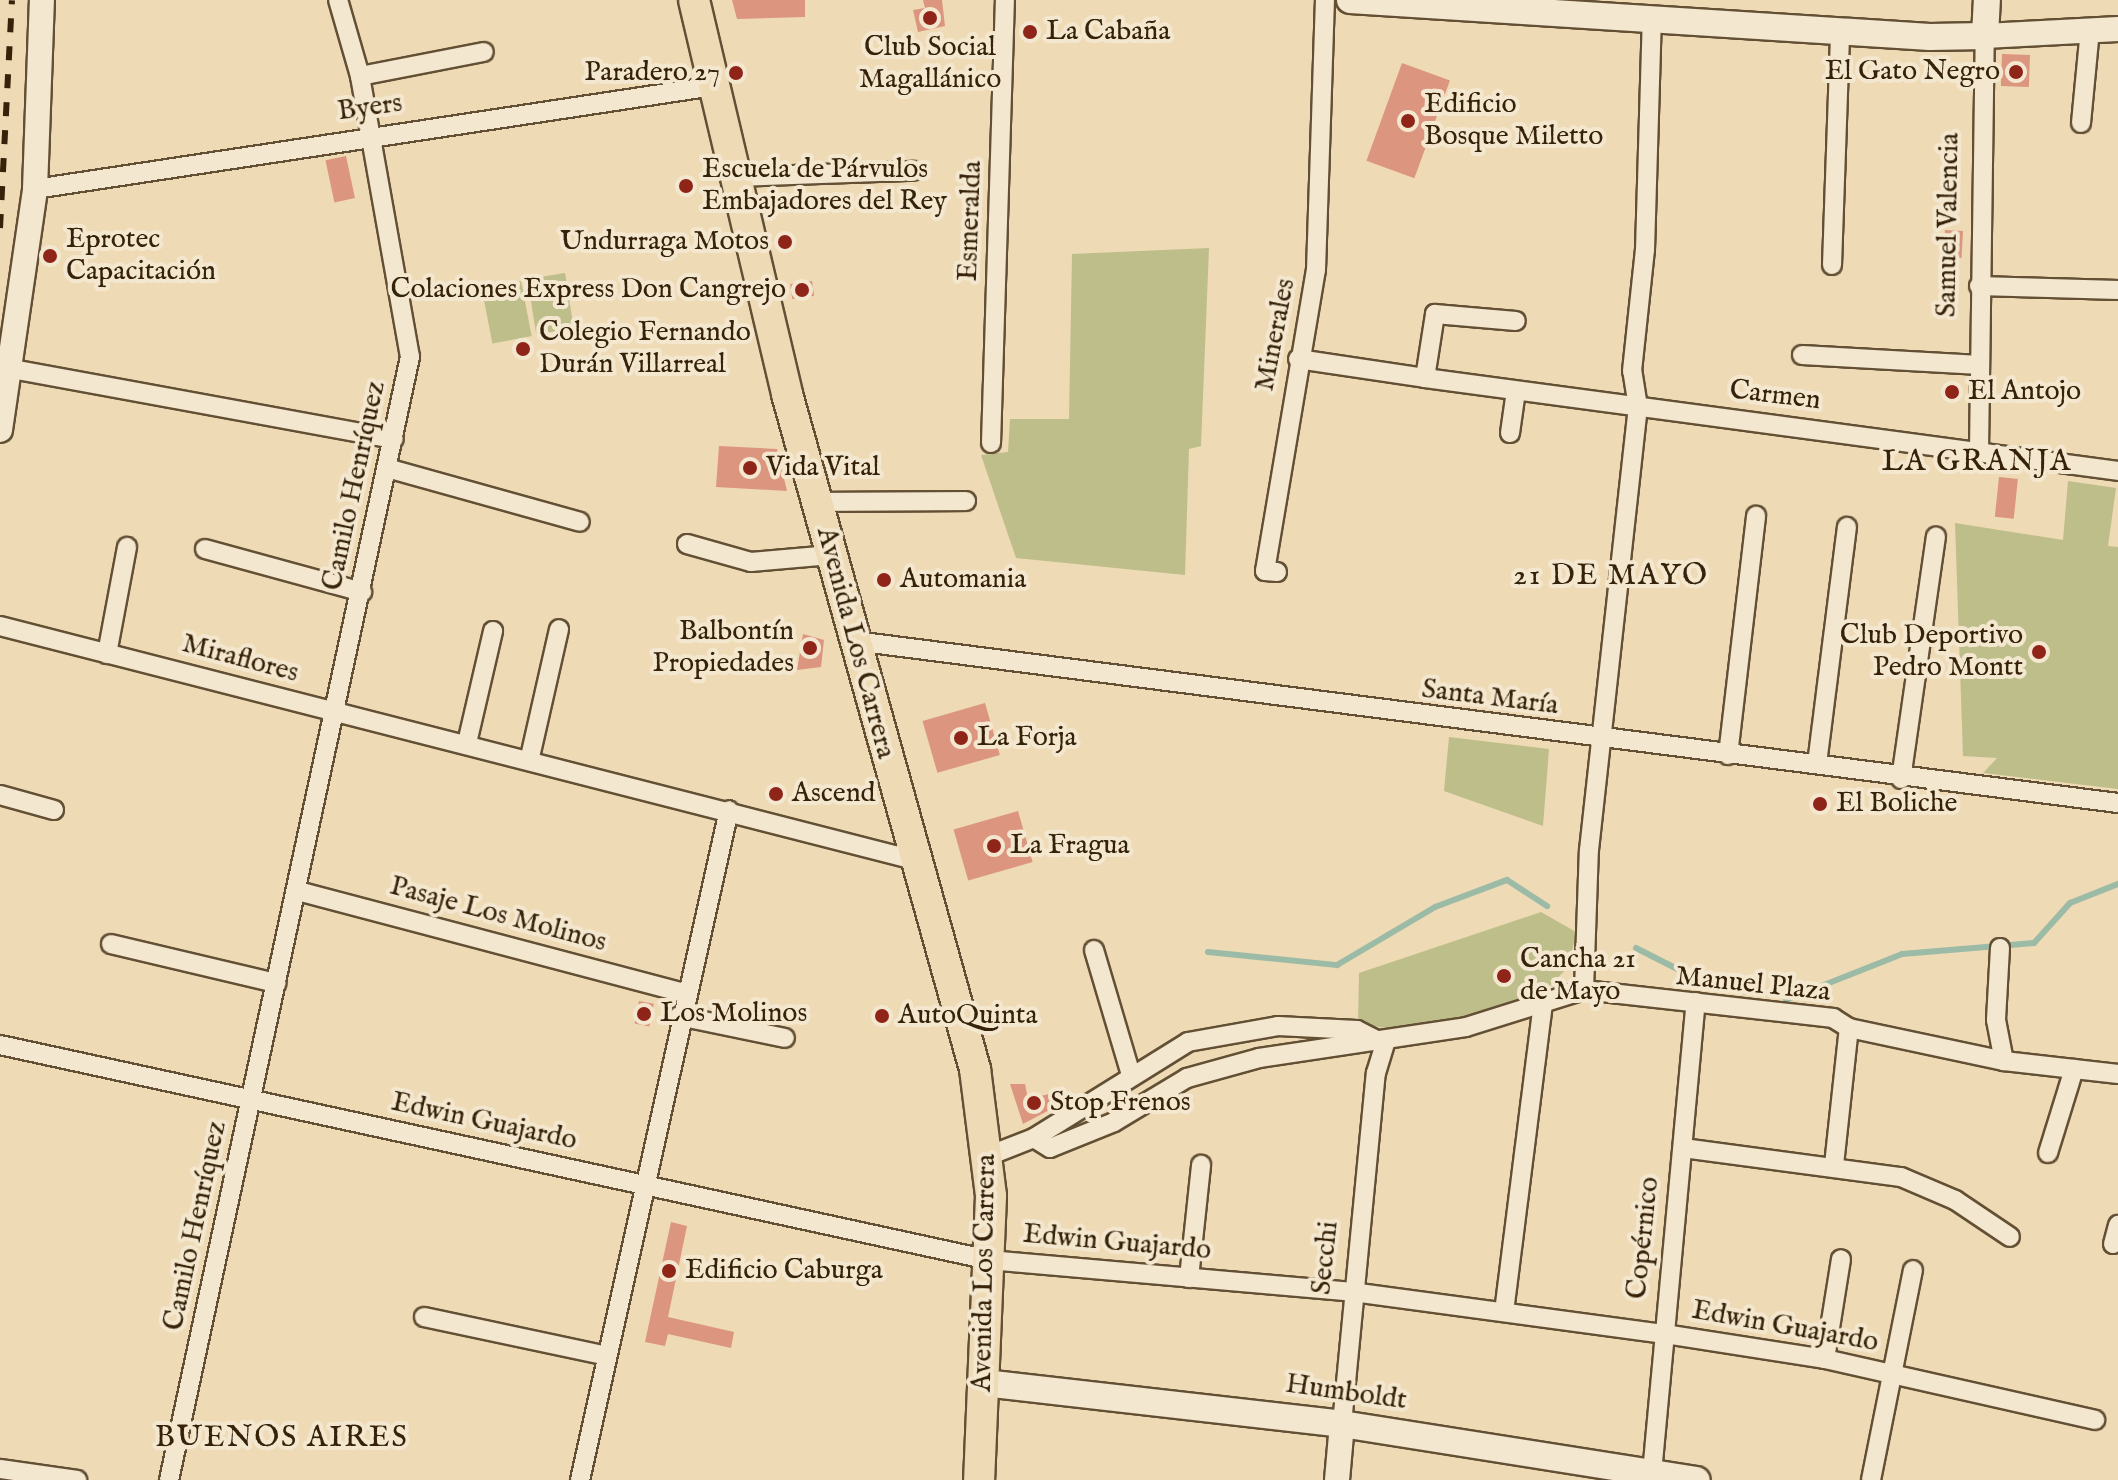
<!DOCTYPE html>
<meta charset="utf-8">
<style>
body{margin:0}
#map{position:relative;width:2118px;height:1480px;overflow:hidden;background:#eedab5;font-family:"IM FELL English",serif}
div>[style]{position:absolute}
.green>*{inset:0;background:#bebe8a;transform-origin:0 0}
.stream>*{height:6px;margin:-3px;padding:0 3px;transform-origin:3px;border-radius:3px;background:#9bbba7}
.building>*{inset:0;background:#dc957e;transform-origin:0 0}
.roads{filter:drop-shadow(2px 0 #635034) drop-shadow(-2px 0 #635034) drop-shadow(0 2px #635034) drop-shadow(0 -2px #635034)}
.minor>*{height:18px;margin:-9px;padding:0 9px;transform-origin:9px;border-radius:9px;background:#f4e7cf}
.tertiary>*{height:24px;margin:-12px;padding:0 12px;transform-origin:12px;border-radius:12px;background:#f4e7cf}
.secondary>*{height:26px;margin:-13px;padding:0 13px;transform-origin:13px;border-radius:13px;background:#f4e7cf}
.primary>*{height:30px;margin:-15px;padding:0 15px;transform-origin:15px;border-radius:15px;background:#eedab5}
.rail>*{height:6px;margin-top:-3px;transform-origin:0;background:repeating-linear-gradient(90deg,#352209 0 14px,transparent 0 28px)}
.dots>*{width:22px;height:22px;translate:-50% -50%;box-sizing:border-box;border:4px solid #f4e7cf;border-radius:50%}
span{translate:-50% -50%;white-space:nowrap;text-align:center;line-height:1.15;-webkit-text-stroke:8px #f4e7cf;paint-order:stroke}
.poi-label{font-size:28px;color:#352209}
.left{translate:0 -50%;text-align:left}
.right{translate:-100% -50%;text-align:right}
.street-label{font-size:28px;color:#352209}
.neighbourhood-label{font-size:30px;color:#352209;letter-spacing:2px}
</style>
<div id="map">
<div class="green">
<i style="clip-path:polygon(1209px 248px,1201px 446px,1189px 449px,1185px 575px,1016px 558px,981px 455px,1008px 452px,1010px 419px,1069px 419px,1072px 254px)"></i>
<i style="left:565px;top:273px;width:56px;height:38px;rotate:81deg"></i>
<i style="left:521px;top:281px;width:56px;height:40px;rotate:79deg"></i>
<i style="clip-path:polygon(2068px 481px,2116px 488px,2108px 546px,2118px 547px,2118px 789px,1983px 773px,1997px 758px,1963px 756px,1955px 523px,2063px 540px)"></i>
<i style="clip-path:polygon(1449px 737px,1549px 749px,1543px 826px,1444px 791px)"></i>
<i style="clip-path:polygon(1541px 912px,1576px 932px,1569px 966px,1547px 989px,1442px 1024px,1401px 1030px,1358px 1024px,1359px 973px)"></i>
</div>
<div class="stream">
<i style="left:1636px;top:948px;width:59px;rotate:27deg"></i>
<i style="left:1208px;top:952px;width:130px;rotate:5.8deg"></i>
<i style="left:1337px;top:965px;width:114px;rotate:-30.6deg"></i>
<i style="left:1435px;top:907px;width:77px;rotate:-20.6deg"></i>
<i style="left:1507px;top:880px;width:48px;rotate:33deg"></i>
<i style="left:1717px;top:983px;width:31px;rotate:17deg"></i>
<i style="left:1786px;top:1000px;width:125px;rotate:-21.6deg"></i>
<i style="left:1902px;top:954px;width:132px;rotate:-4.8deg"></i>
<i style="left:2034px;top:943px;width:54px;rotate:-48deg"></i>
<i style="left:2070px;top:903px;width:52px;rotate:-21.6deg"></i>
</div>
<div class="building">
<i style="clip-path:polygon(732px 0,805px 0,805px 17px,737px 19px)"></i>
<i style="clip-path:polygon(923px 0,942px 0,945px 26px,918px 32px,913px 10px,925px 8px)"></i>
<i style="left:2002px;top:54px;width:28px;height:32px;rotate:2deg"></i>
<i style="left:1402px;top:63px;width:51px;height:104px;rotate:20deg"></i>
<i style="left:346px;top:156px;width:43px;height:21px;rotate:78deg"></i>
<i style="left:1945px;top:230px;width:18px;height:27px;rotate:3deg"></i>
<i style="left:812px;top:281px;width:15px;height:22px;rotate:82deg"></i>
<i style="clip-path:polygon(719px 446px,777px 449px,787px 491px,716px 487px)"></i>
<i style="left:1999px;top:477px;width:19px;height:40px;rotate:6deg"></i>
<i style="clip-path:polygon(803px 634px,824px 640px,821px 667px,797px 670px)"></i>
<i style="left:985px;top:703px;width:54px;height:65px;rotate:74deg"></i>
<i style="left:1018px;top:811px;width:53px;height:67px;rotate:74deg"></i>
<i style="left:639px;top:1001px;width:15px;height:23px;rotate:11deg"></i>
<i style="clip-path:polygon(1010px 1084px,1025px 1084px,1028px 1099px,1049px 1094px,1057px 1106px,1023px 1124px)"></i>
<i style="clip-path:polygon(671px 1222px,687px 1226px,668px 1317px,734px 1332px,731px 1348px,668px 1334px,665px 1346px,645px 1342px)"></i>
</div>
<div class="roads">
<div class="minor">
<i style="left:360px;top:76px;width:126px;rotate:-11deg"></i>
<i style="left:2081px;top:123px;width:93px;rotate:-84.5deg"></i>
<i style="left:737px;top:177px;width:176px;rotate:-2deg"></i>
<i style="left:35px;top:189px;width:687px;rotate:-8.63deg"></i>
<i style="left:1832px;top:265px;width:234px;rotate:-88deg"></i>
<i style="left:1979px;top:286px;width:139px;rotate:1.6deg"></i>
<i style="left:1802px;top:355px;width:178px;rotate:3.2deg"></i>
<i style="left:1298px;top:359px;width:128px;rotate:8.5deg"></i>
<i style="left:1425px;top:378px;width:65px;rotate:-81.1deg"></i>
<i style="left:1435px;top:314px;width:81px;rotate:4.9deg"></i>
<i style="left:12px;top:369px;width:388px;rotate:10.4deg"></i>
<i style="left:1425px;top:378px;width:699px;rotate:7.64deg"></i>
<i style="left:1510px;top:433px;width:42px;rotate:-81.9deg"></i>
<i style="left:991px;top:443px;width:443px;rotate:-88.2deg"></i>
<i style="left:1979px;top:450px;width:414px;rotate:-89.2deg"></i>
<i style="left:387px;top:468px;width:200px;rotate:15.6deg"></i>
<i style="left:817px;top:502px;width:149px;rotate:-0.4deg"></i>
<i style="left:687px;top:544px;width:66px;rotate:15.7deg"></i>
<i style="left:751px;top:562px;width:80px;rotate:-5deg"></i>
<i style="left:205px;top:549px;width:163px;rotate:15.3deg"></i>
<i style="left:1277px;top:572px;width:12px;rotate:-175deg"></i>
<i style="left:1265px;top:571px;width:305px;rotate:-80.4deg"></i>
<i style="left:1316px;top:270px;width:270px;rotate:-88.1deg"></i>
<i style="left:0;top:626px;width:943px;rotate:14.36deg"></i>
<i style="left:855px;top:641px;width:1273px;rotate:7.31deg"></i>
<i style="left:107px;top:654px;width:109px;rotate:-79.4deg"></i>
<i style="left:467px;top:743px;width:115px;rotate:-76.9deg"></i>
<i style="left:1728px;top:755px;width:241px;rotate:-83.3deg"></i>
<i style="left:530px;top:757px;width:131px;rotate:-77.2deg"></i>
<i style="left:1817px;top:764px;width:239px;rotate:-82.8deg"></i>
<i style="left:1901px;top:779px;width:245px;rotate:-81.8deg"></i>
<i style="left:0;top:795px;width:56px;rotate:15.5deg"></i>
<i style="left:298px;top:891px;width:399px;rotate:14.8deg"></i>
<i style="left:111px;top:944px;width:170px;rotate:13.3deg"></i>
<i style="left:2000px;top:948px;width:72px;rotate:93.2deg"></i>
<i style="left:1996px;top:1020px;width:42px;rotate:79deg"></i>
<i style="left:1094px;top:950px;width:130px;rotate:73.5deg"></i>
<i style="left:1584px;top:990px;width:140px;rotate:-88deg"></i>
<i style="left:1589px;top:850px;width:446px;rotate:-83.7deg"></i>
<i style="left:1638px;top:407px;width:36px;rotate:-99deg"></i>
<i style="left:1632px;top:371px;width:122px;rotate:-83.9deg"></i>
<i style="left:1645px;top:250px;width:232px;rotate:-88.3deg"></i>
<i style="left:679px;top:1016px;width:108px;rotate:11.7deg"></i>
<i style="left:0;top:1045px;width:1012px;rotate:12.26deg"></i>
<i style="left:989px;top:1260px;width:365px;rotate:5deg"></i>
<i style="left:1353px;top:1292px;width:315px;rotate:7.7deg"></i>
<i style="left:1665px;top:1334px;width:162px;rotate:8.9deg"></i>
<i style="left:1825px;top:1359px;width:277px;rotate:12.7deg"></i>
<i style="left:1034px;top:1138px;width:19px;rotate:32deg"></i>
<i style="left:1050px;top:1148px;width:69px;rotate:-22.1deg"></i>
<i style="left:1114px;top:1122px;width:85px;rotate:-31.1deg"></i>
<i style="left:1187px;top:1078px;width:75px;rotate:-15.5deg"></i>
<i style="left:1259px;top:1058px;width:209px;rotate:-8.5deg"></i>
<i style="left:1466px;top:1027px;width:124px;rotate:-17.4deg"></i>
<i style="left:1584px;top:990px;width:251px;rotate:6.4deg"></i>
<i style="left:1833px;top:1018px;width:19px;rotate:32deg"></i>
<i style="left:1849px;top:1028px;width:158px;rotate:12deg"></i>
<i style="left:2004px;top:1061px;width:115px;rotate:6.5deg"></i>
<i style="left:1683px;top:1148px;width:220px;rotate:7.6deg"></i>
<i style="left:1901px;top:1177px;width:59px;rotate:23.1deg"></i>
<i style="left:1955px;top:1200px;width:66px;rotate:33.9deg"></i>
<i style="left:2048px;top:1153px;width:88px;rotate:-72.8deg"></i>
<i style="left:988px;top:1156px;width:49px;rotate:-21.4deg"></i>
<i style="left:1034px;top:1138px;width:181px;rotate:-31.9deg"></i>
<i style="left:1188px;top:1042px;width:91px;rotate:-10.1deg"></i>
<i style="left:1278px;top:1026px;width:79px;rotate:2.9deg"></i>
<i style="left:1357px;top:1030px;width:28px;rotate:27deg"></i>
<i style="left:1834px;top:1165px;width:138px;rotate:-83.8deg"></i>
<i style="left:2113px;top:1244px;width:20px;rotate:-75deg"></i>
<i style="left:1189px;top:1278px;width:114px;rotate:-83.9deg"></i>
<i style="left:1504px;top:1312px;width:312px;rotate:-82.8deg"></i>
<i style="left:424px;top:1317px;width:187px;rotate:12deg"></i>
<i style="left:1825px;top:1359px;width:101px;rotate:-80.9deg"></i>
<i style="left:1342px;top:1424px;width:353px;rotate:-84.5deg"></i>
<i style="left:1376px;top:1073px;width:30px;rotate:-73deg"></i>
<i style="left:0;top:1469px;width:78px;rotate:8.1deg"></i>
<i style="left:1652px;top:1473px;width:473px;rotate:-84.7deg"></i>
<i style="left:169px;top:1480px;width:1149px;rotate:-77.89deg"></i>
<i style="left:410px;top:357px;width:285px;rotate:-100.1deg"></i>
<i style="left:360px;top:76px;width:79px;rotate:-106.1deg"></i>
<i style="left:580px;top:1480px;width:686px;rotate:-77.46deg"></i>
<i style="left:1871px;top:1480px;width:214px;rotate:-78.7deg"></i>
</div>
<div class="tertiary">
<i style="left:1985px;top:36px;width:133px;rotate:-3deg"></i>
<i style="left:0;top:430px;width:244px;rotate:-81.7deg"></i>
<i style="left:35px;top:189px;width:189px;rotate:-87.9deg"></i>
<i style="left:1337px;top:1480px;width:56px;rotate:-84.9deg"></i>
</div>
<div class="secondary">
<i style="left:1350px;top:0;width:581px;rotate:3.65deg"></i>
<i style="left:1930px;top:37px;width:55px;rotate:-1deg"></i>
<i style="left:1985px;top:36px;width:36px;rotate:-87deg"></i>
<i style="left:984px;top:1383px;width:360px;rotate:6.5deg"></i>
<i style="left:1342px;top:1424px;width:359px;rotate:9deg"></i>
</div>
<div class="primary">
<i style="left:694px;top:0;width:405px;rotate:76.7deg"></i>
<i style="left:787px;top:394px;width:701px;rotate:74.44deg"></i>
<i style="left:975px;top:1069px;width:128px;rotate:82.8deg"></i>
<i style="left:991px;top:1196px;width:284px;rotate:92.4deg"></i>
</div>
</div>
<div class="rail">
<i style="left:0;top:228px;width:228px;rotate:-87deg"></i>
</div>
<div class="dots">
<i style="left:930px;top:18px;background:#8f2418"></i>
<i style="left:1030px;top:32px;background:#8f2418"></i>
<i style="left:2016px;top:72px;background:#8f2418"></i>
<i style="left:736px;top:73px;background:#8f2418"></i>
<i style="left:1408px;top:121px;background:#8f2418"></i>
<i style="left:686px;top:186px;background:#8f2418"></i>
<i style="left:785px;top:242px;background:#8f2418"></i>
<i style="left:50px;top:256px;background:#8f2418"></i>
<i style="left:802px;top:290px;background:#8f2418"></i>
<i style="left:523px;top:349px;background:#8f2418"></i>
<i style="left:1952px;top:392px;background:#8f2418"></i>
<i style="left:750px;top:468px;background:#8f2418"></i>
<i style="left:884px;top:580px;background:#8f2418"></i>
<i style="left:810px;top:648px;background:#8f2418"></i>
<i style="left:2039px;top:652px;background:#8f2418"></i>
<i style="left:961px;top:738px;background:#8f2418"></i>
<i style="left:776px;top:794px;background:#8f2418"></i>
<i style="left:1820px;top:804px;background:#8f2418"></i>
<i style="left:994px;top:846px;background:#8f2418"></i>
<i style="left:1504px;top:976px;background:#8f2418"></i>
<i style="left:644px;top:1014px;background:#8f2418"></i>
<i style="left:882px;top:1016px;background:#8f2418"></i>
<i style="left:1034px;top:1103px;background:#8f2418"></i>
<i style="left:669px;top:1271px;background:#8f2418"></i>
</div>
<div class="poi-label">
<span class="left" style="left:1046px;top:32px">La Cabaña</span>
<span style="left:930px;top:64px">Club Social<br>Magallánico</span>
<span class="right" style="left:2000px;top:72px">El Gato Negro</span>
<span class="right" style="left:720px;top:73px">Paradero 27</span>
<span class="left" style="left:1424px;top:121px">Edificio<br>Bosque Miletto</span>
<span class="left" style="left:702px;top:186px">Escuela de Párvulos<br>Embajadores del Rey</span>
<span class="left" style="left:66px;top:256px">Eprotec<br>Capacitación</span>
<span class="right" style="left:769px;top:242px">Undurraga Motos</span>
<span class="right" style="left:786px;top:290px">Colaciones Express Don Cangrejo</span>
<span class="left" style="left:539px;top:349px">Colegio Fernando<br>Durán Villarreal</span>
<span class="left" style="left:1968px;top:392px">El Antojo</span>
<span class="left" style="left:766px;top:468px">Vida Vital</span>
<span class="left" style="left:900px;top:580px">Automania</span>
<span class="right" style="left:794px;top:648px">Balbontín<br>Propiedades</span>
<span class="right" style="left:2023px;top:652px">Club Deportivo<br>Pedro Montt</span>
<span class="left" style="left:977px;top:738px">La Forja</span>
<span class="left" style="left:792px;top:794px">Ascend</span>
<span class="left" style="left:1836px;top:804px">El Boliche</span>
<span class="left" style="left:1010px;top:846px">La Fragua</span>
<span class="left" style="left:1520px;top:976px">Cancha 21<br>de Mayo</span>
<span class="left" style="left:660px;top:1014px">Los Molinos</span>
<span class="left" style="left:898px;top:1016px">AutoQuinta</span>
<span class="left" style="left:1050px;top:1103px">Stop Frenos</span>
<span class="left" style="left:685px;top:1271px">Edificio Caburga</span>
</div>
<div class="street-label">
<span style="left:370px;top:108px;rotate:-8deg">Byers</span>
<span style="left:971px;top:221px;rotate:-88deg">Esmeralda</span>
<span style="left:1949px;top:225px;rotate:-89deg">Samuel Valencia</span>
<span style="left:1276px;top:335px;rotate:-79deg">Minerales</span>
<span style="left:1775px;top:396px;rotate:7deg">Carmen</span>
<span style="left:355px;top:486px;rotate:-78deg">Camilo Henríquez</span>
<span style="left:855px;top:643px;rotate:75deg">Avenida Los Carrera</span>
<span style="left:240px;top:659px;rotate:15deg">Miraflores</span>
<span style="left:1490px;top:698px;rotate:7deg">Santa María</span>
<span style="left:498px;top:915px;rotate:15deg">Pasaje Los Molinos</span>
<span style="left:1753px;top:985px;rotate:6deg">Manuel Plaza</span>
<span style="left:484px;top:1122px;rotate:12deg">Edwin Guajardo</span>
<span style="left:196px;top:1226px;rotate:-78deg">Camilo Henríquez</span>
<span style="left:1644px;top:1238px;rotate:-84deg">Copérnico</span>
<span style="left:1117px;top:1243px;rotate:5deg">Edwin Guajardo</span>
<span style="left:1326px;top:1258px;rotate:-84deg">Secchi</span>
<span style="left:985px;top:1273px;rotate:-89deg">Avenida Los Carrera</span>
<span style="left:1785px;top:1327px;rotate:10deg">Edwin Guajardo</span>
<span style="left:1346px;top:1393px;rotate:8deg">Humboldt</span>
</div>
<div class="neighbourhood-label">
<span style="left:1977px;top:462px">LA GRANJA</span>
<span style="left:1611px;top:576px">21 DE MAYO</span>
<span style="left:282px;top:1438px">BUENOS AIRES</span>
</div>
</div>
